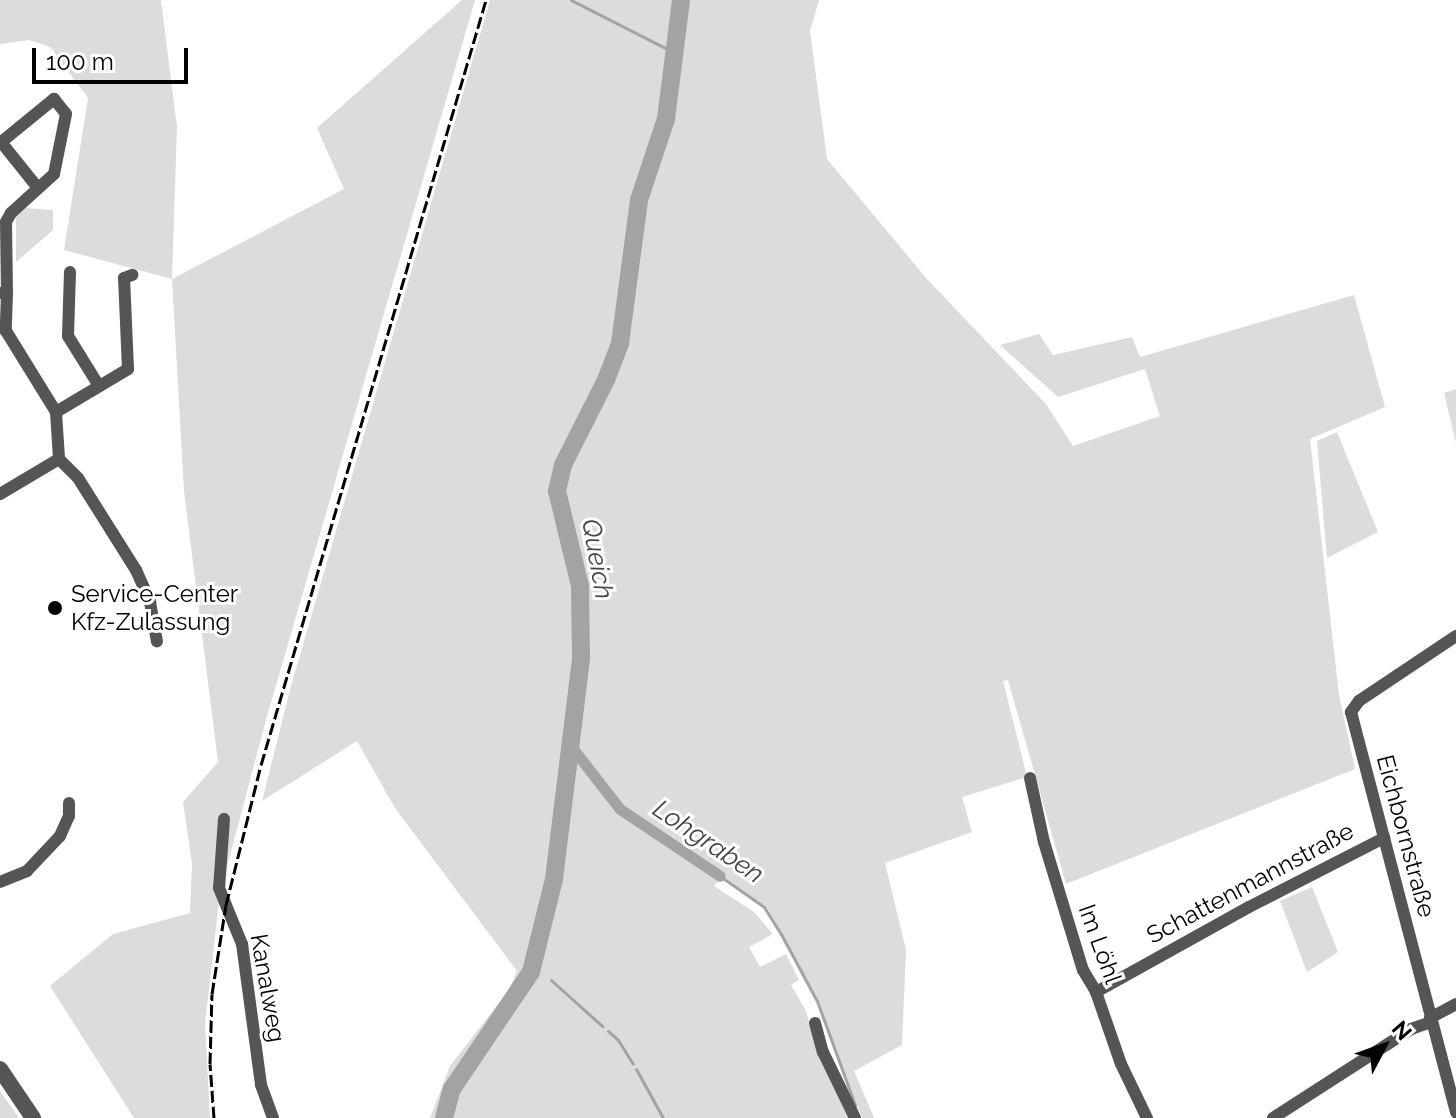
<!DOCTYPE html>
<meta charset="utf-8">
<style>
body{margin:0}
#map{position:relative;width:1456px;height:1118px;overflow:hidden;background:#fff;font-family:Raleway,sans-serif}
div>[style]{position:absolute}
.green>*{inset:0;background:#dcdcdc}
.stream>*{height:3px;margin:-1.5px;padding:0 1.5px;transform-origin:1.5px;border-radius:1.5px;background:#a3a3a3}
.canal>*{height:11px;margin:-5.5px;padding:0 5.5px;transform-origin:5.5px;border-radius:5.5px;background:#a3a3a3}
.river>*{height:18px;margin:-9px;padding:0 9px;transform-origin:9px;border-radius:9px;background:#a3a3a3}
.minor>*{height:12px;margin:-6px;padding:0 6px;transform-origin:6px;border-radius:6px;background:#555}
.tertiary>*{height:16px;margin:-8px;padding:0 8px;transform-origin:8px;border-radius:8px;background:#555}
.rail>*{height:3px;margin-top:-1.5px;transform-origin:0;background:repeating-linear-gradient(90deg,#000 0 12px,transparent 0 16px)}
.dots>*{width:22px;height:22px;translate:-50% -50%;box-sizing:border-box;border:4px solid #fff;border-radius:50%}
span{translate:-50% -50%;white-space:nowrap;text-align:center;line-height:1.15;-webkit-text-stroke:6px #fff;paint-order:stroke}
.poi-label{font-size:24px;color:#000}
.left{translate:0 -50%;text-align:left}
.street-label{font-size:24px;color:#000}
.water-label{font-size:26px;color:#444;font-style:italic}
.north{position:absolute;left:1344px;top:1006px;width:80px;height:80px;-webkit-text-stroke:6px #fff;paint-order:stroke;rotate:49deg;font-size:22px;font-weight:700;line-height:32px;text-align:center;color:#000}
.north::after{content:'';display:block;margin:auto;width:28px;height:36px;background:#000;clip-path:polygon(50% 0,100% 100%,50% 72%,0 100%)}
.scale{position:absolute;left:32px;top:48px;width:156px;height:36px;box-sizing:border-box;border:4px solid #000;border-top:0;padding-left:10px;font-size:24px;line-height:28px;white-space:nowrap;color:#000;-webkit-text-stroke:6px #fff;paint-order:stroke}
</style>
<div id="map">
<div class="green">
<i style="clip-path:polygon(0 0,161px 0,177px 127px,172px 279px,344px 189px,317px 128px,462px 0,475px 0,266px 720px,220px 893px,205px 1024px,210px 1118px,134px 1118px,50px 986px,113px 934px,190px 913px,192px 864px,183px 802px,218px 762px,184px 491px,172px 279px,64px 250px,88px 98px,50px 47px,29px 40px,0 44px)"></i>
<i style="clip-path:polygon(490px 0,819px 0,810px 31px,827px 159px,927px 279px,1046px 404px,1073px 446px,1160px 416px,1145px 369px,1058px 397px,1000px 345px,1039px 334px,1053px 355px,1132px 337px,1140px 357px,1354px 295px,1385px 407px,1310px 439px,1339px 695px,1355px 769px,1066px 884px,1008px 680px,1003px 681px,1027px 777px,962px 797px,972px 832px,885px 863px,906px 950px,902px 1045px,854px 1071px,874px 1118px,862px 1118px,816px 997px,768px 909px,723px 876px,714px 886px,754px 912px,773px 934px,749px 947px,760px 967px,786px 954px,799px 980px,791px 985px,806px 1011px,810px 1027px,852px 1118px,430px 1118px,450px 1066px,509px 990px,517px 971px,395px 808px,357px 741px,262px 801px,291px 686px)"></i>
<i style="clip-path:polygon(26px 208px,53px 210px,53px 230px,16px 262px,16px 216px)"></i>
<i style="clip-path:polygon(1456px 389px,1456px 443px,1444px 393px)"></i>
<i style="clip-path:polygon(1337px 432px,1378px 532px,1327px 558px,1317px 441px)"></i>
<i style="clip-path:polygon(1312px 887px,1338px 952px,1307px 972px,1280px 901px)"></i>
<i style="clip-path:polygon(0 1091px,19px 1118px,0 1118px)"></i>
</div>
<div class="stream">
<i style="left:571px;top:0;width:117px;rotate:27deg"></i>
<i style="left:720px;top:876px;width:54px;rotate:35.2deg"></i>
<i style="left:764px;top:907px;width:32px;rotate:58deg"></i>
<i style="left:781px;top:934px;width:76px;rotate:61.8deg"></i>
<i style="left:817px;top:1001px;width:111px;rotate:69.9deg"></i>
<i style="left:551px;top:980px;width:69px;rotate:42deg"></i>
<i style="left:608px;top:1031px;width:13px;rotate:42deg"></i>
<i style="left:618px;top:1040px;width:28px;rotate:58deg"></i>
<i style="left:636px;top:1069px;width:56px;rotate:61.1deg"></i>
</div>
<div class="canal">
<i style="left:570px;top:745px;width:81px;rotate:52deg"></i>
<i style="left:620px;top:809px;width:120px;rotate:33.8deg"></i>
</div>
<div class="river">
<i style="left:444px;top:1118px;width:30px;rotate:-75deg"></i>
<i style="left:452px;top:1089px;width:141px;rotate:-56deg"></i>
<i style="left:531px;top:972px;width:96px;rotate:-76.1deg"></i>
<i style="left:554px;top:879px;width:223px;rotate:-83deg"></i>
<i style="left:581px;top:658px;width:72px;rotate:-90.8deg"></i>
<i style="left:580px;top:586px;width:98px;rotate:-103.6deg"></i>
<i style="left:557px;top:491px;width:27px;rotate:-77deg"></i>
<i style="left:563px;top:465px;width:95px;rotate:-63.2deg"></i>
<i style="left:606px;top:380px;width:40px;rotate:-69deg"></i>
<i style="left:620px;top:343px;width:144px;rotate:-82.4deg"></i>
<i style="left:639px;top:200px;width:85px;rotate:-71.6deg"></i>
<i style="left:666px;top:119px;width:120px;rotate:-82.8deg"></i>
</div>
<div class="minor">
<i style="left:1px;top:142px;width:59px;rotate:51.2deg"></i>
<i style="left:0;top:143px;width:70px;rotate:-39.2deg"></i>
<i style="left:54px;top:99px;width:19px;rotate:51deg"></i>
<i style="left:66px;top:114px;width:61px;rotate:101.3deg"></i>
<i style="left:54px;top:174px;width:58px;rotate:137.8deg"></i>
<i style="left:11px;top:213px;width:10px;rotate:119deg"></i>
<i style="left:6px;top:222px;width:71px;rotate:89.2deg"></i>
<i style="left:70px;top:272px;width:64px;rotate:91.8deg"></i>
<i style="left:68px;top:336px;width:59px;rotate:58.2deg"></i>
<i style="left:0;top:293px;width:7px"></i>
<i style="left:7px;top:293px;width:38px;rotate:92deg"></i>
<i style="left:6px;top:331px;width:95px;rotate:58.3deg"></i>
<i style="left:56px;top:412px;width:47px;rotate:86.3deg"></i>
<i style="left:56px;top:412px;width:84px;rotate:-30.8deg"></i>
<i style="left:128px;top:369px;width:91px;rotate:-92.5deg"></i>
<i style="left:124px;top:278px;width:9px;rotate:-21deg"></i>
<i style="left:0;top:494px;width:69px;rotate:-30.7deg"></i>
<i style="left:59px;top:459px;width:27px;rotate:45deg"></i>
<i style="left:78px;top:478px;width:109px;rotate:57.8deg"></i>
<i style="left:136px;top:570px;width:35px;rotate:66deg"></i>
<i style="left:150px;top:602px;width:40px;rotate:80deg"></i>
<i style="left:1456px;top:636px;width:117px;rotate:146.2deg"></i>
<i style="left:1359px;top:701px;width:14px;rotate:126deg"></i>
<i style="left:1351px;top:712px;width:414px;rotate:75.3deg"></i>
<i style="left:1030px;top:778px;width:66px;rotate:77.7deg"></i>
<i style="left:1044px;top:842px;width:134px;rotate:73.1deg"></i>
<i style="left:1083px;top:970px;width:26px;rotate:59deg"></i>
<i style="left:1096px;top:992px;width:76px;rotate:70.9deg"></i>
<i style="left:1121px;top:1064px;width:60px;rotate:64.3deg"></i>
<i style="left:224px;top:819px;width:69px;rotate:94.1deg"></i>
<i style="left:219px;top:888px;width:61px;rotate:67.7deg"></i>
<i style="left:242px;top:944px;width:142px;rotate:82.3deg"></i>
<i style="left:261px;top:1085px;width:35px;rotate:70deg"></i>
<i style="left:0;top:882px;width:29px;rotate:-22deg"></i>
<i style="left:27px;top:871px;width:48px;rotate:-46.7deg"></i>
<i style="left:60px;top:836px;width:22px;rotate:-66deg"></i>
<i style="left:69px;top:816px;width:13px;rotate:-90deg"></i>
<i style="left:1096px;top:992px;width:175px;rotate:-29.1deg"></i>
<i style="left:1249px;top:907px;width:152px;rotate:-27.1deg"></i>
<i style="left:1430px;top:1018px;width:30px;rotate:-28deg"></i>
<i style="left:815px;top:1023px;width:30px;rotate:75deg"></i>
<i style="left:823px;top:1052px;width:73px;rotate:64.1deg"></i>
<i style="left:1273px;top:1118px;width:164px;rotate:-32.8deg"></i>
<i style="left:1411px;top:1029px;width:21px;rotate:-19deg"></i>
</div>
<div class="tertiary">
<i style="left:0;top:1069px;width:59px;rotate:56deg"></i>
</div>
<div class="rail">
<i style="left:214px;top:1118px;width:54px;rotate:-94.2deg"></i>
<i style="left:210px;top:1064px;width:70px;rotate:-88.4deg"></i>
<i style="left:212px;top:994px;width:90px;rotate:-81.1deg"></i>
<i style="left:226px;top:905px;width:144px;rotate:-76deg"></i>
<i style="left:261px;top:765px;width:797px;rotate:-73.61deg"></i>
</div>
<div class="dots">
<i style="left:55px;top:608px;background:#000"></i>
</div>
<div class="poi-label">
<span class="left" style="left:71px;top:608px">Service-Center<br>Kfz-Zulassung</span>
</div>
<div class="street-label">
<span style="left:1406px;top:836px;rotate:75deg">Eichbornstraße</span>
<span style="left:1250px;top:883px;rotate:-28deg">Schattenmannstraße</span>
<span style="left:1100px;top:944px;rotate:70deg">Im Löhl</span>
<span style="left:268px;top:988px;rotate:80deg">Kanalweg</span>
</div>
<div class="water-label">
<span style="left:597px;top:559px;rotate:80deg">Queich</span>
<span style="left:708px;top:842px;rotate:34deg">Lohgraben</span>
</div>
<div class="north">N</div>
<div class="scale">100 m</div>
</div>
